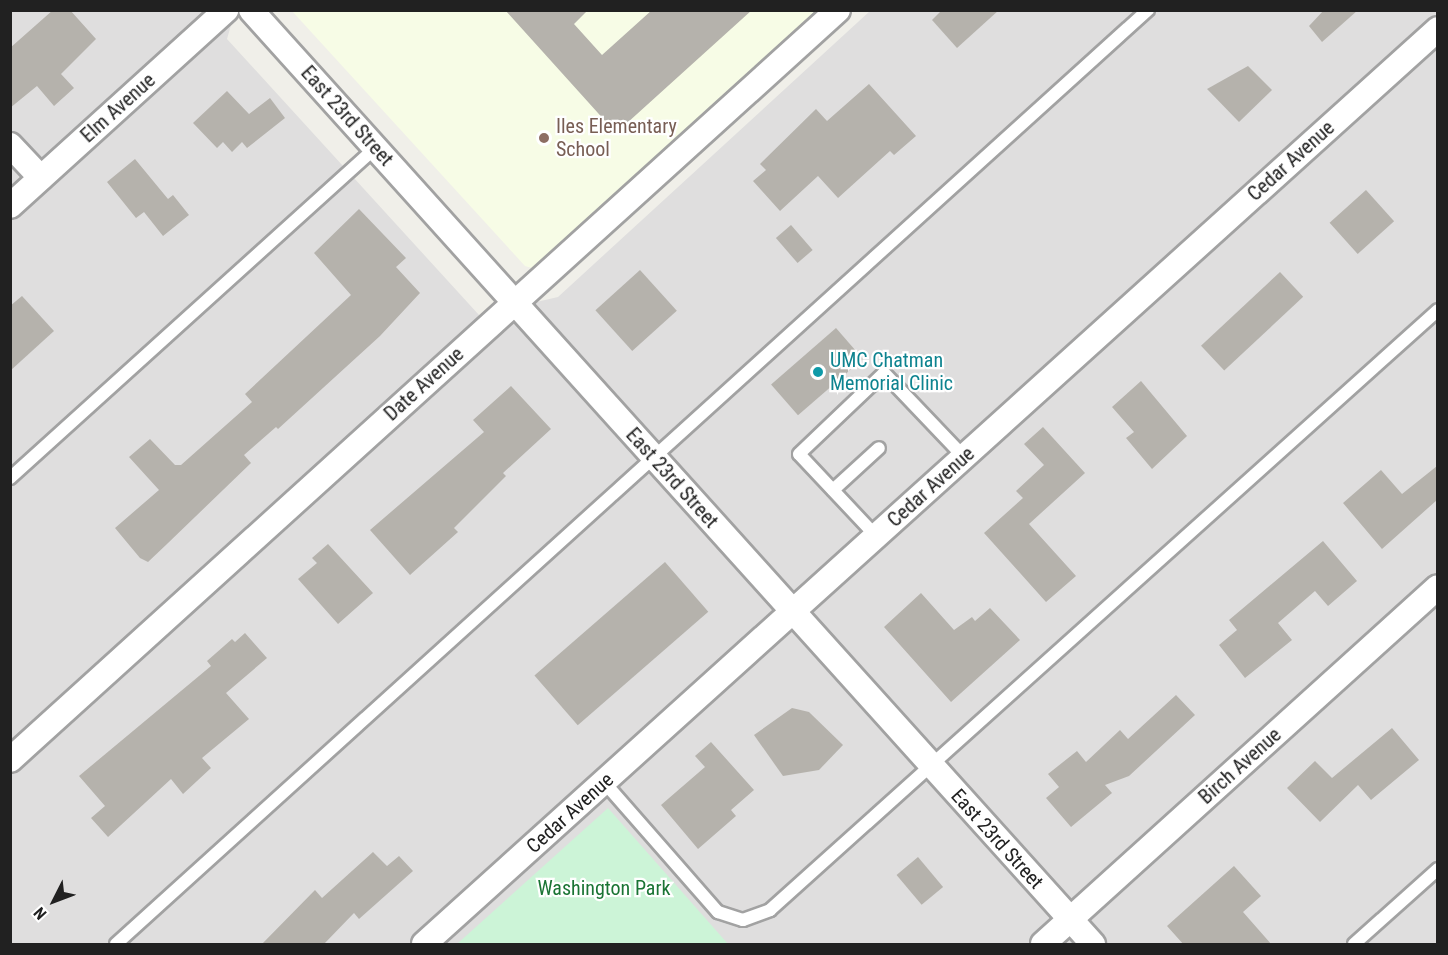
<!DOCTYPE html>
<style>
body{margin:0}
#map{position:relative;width:1448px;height:955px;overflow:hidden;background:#f0efe9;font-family:"Roboto Condensed",sans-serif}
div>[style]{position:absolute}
.residential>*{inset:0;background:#dfdede}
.education>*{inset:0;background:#f7fce6}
.park>*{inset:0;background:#ccf4d7}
.building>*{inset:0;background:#b5b2ac;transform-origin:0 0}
.roads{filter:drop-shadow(2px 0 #a2a2a2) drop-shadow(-2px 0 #a2a2a2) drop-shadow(0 2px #a2a2a2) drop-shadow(0 -2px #a2a2a2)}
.lane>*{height:12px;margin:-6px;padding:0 6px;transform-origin:6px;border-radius:6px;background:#fff}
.street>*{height:24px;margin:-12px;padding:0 12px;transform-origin:12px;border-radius:12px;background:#fff}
.dots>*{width:16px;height:16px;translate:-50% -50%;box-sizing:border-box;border:3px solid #fff;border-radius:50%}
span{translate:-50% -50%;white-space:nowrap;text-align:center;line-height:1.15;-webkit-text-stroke:4.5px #fff;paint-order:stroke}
.street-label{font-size:20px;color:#212121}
.education-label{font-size:20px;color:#785e54}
.left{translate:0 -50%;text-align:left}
.culture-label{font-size:20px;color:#0d838f}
.park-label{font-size:20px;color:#1a7434}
.frame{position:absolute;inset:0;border:12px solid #212121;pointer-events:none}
.north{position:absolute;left:24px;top:871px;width:60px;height:60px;-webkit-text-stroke:4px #fff;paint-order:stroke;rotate:228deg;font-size:16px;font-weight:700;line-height:24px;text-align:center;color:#212121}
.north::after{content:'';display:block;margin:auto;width:21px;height:27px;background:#212121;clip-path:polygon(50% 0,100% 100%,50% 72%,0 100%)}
</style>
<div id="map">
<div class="residential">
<i style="clip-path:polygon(10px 11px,235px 11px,227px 39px,479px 315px,558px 297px,870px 11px,1437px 11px,1437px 944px,11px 944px)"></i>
</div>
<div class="education">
<i style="clip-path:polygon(292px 11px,822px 11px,532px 268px,525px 266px)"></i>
</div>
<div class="park">
<i style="clip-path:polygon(608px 808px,728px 944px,457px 944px)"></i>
</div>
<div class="building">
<i style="clip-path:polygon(53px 10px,70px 10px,96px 39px,61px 74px,74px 88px,54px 106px,37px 86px,10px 108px,10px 48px)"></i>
<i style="clip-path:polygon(505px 10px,588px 10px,574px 24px,602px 55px,652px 10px,752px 10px,616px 133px)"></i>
<i style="clip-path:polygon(942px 10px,999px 10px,957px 48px,932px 20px)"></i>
<i style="clip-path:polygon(1324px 10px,1358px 10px,1322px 42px,1309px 26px)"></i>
<i style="clip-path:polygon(1248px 66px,1272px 90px,1239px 122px,1207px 89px)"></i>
<i style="clip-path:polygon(869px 84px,916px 136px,894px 155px,890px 151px,838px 198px,818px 176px,780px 211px,753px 181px,766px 170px,760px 164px,816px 109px,827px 121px)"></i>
<i style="clip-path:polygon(227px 91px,249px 114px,270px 98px,285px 118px,247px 148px,242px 142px,232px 152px,223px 142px,217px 148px,193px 123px)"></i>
<i style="clip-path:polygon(135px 159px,168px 199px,173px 195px,189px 215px,163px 236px,144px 212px,136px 218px,107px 182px)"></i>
<i style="left:1366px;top:190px;width:42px;height:49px;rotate:48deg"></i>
<i style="clip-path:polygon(359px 209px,406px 258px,396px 267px,420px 293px,380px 336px,278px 429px,276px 427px,244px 455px,251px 463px,167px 544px,148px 562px,140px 558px,115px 528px,159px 490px,129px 457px,150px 439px,175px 465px,181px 465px,252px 402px,245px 394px,351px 295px,314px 253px)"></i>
<i style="left:791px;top:225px;width:33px;height:20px;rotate:49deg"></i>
<i style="left:640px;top:270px;width:55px;height:60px;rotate:48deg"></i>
<i style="left:1280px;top:272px;width:34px;height:108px;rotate:47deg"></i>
<i style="clip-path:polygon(22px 296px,54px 331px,10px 371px,10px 306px)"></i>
<i style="left:836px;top:328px;width:41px;height:86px;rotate:49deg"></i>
<i style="clip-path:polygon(1141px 381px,1187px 436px,1152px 469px,1126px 438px,1134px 432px,1112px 407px)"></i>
<i style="clip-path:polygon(511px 386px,551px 429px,503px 473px,506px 476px,454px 528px,458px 532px,410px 575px,370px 530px,484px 432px,473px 420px)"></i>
<i style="clip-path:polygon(1043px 427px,1085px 473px,1029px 524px,1076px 576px,1046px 602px,984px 533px,1023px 498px,1016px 491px,1044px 465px,1024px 444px)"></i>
<i style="clip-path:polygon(1437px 466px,1437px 500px,1382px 549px,1343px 503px,1381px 470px,1402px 494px)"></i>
<i style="clip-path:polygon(1323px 541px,1357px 581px,1328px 606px,1315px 591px,1278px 623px,1292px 640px,1245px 678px,1219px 645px,1237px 630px,1229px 620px)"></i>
<i style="clip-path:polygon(328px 544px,373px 593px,338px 624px,298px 579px,317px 563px,312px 558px)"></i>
<i style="left:665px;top:562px;width:66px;height:173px;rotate:49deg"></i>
<i style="clip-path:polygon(921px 593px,954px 630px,972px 617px,975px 621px,990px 608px,1020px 640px,951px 702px,884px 627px)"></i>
<i style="clip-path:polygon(245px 633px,267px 658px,226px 693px,249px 719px,202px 758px,211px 768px,183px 794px,171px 779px,108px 837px,91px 818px,105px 806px,79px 776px,211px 666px,207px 661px,232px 639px,235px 642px)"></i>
<i style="clip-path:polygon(1176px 695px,1195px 715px,1129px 776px,1105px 785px,1112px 793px,1071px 827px,1046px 798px,1059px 787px,1048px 774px,1077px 751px,1086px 762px,1120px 730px,1128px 739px)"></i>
<i style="clip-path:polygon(792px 708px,809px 712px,843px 745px,819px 770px,783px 776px,754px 735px)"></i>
<i style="clip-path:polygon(1392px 728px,1419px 760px,1371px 800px,1358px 785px,1320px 822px,1287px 788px,1315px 761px,1332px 778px)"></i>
<i style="clip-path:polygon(711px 742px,754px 790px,731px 810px,736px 816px,698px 849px,661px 805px,705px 767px,695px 756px)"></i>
<i style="clip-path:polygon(373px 852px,387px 866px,399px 856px,413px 871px,359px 919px,354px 913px,323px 945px,261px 945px,315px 890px,322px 898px)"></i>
<i style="left:918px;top:857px;width:39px;height:28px;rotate:50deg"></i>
<i style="clip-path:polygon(1234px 866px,1261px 896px,1243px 912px,1272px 945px,1184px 945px,1167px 926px)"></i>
</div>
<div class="roads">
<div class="lane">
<i style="left:10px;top:478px;width:492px;rotate:-42.1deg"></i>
<i style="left:833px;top:490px;width:62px;rotate:-42.4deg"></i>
<i style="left:876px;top:536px;width:112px;rotate:-133.2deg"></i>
<i style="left:799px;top:454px;width:117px;rotate:-43.6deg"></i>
<i style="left:884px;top:373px;width:116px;rotate:46.4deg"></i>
<i style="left:604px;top:782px;width:173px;rotate:48.8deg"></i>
<i style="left:718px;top:912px;width:26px;rotate:18deg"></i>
<i style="left:743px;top:920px;width:29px;rotate:-20deg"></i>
<i style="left:770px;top:910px;width:898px;rotate:-41.93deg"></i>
<i style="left:116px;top:944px;width:1392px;rotate:-42.15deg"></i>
<i style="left:1354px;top:944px;width:113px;rotate:-41.8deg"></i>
</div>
<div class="street">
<i style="left:251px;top:10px;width:1258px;rotate:47.97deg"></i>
<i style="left:10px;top:145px;width:45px;rotate:46.8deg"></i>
<i style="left:10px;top:206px;width:292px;rotate:-42.2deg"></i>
<i style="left:10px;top:760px;width:1117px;rotate:-42.17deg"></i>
<i style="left:424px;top:944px;width:1366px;rotate:-42.06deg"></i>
<i style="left:1043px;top:944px;width:532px;rotate:-42.11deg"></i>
</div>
</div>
<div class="dots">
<i style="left:544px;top:138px;background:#8d6e63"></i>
<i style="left:818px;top:372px;background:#0f9aa8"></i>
</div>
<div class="street-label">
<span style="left:118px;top:108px;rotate:-42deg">Elm Avenue</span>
<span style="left:347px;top:116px;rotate:48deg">East 23rd Street</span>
<span style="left:1291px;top:161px;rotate:-42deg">Cedar Avenue</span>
<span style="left:424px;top:384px;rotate:-42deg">Date Avenue</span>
<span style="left:672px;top:478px;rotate:48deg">East 23rd Street</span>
<span style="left:931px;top:487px;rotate:-42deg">Cedar Avenue</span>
<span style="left:1240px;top:766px;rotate:-42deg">Birch Avenue</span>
<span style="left:570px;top:813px;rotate:-42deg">Cedar Avenue</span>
<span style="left:997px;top:839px;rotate:48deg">East 23rd Street</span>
</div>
<div class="education-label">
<span class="left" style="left:556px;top:138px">Iles Elementary<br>School</span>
</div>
<div class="culture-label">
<span class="left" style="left:830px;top:372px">UMC Chatman<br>Memorial Clinic</span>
</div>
<div class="park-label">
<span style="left:604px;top:888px">Washington Park</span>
</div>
<div class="frame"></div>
<div class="north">N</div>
</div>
